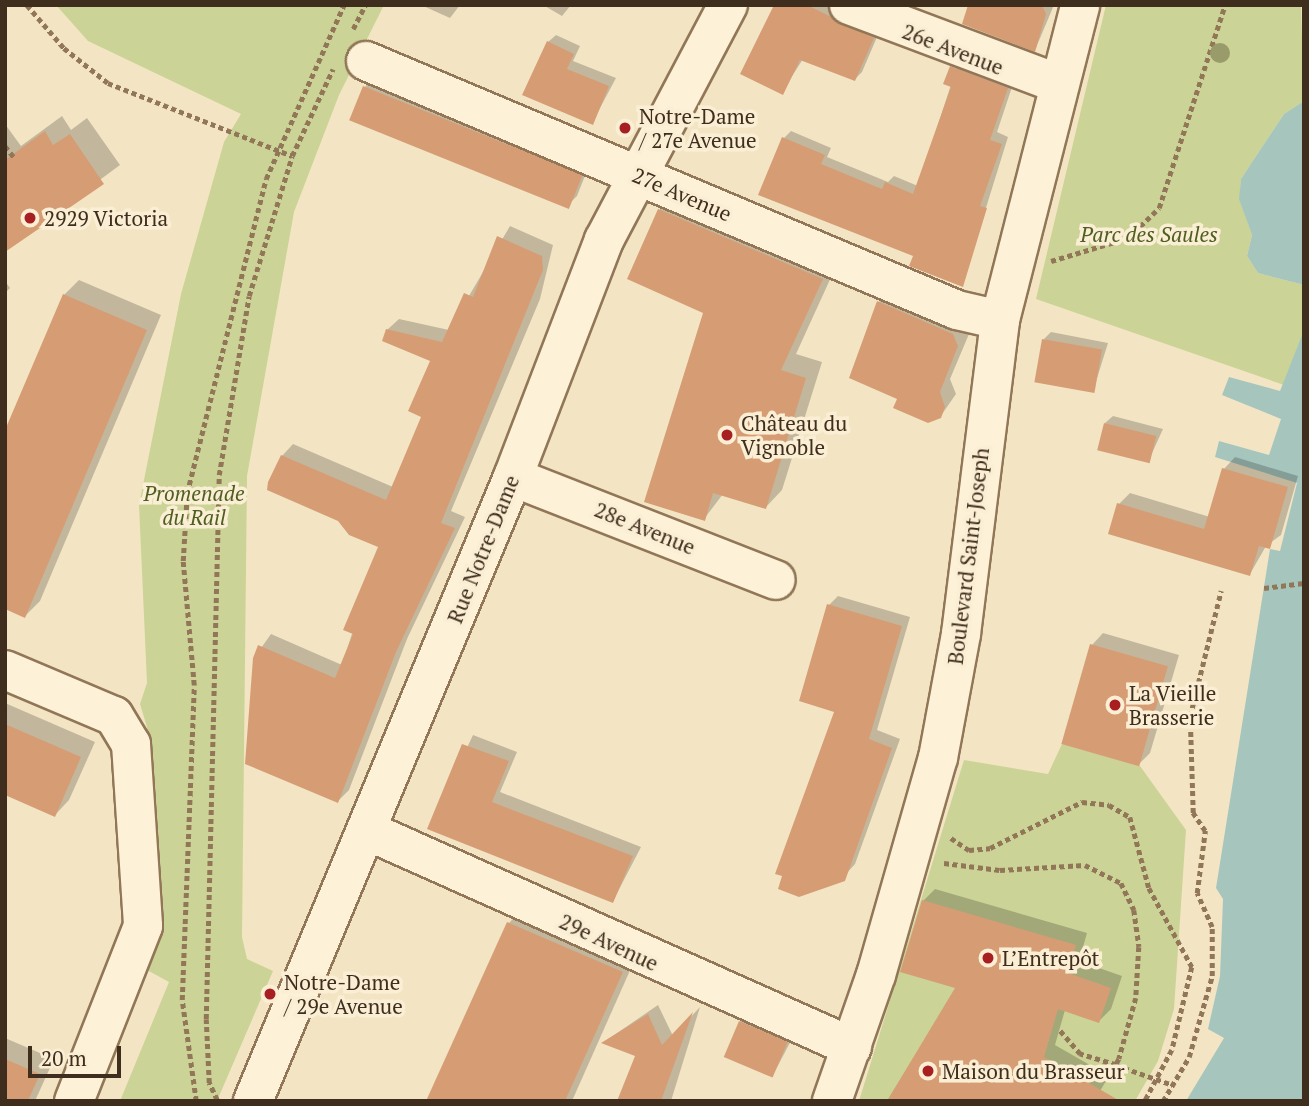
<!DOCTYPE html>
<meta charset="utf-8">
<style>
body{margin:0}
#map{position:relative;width:1309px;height:1106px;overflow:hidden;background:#f3e5c4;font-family:"PT Serif",serif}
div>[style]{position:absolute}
.green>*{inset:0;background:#ccd396}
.water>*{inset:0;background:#a6c6bd}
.shadow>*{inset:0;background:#0003}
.building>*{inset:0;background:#d69d75;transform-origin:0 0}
.path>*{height:4.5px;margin-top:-2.25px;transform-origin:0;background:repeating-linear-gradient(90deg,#917657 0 5px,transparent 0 8.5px)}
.roads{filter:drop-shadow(2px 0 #917657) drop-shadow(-2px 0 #917657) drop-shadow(0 2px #917657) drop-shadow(0 -2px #917657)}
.minor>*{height:38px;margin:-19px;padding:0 19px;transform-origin:19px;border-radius:19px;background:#fdf2d8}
.trees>*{width:20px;height:20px;margin:-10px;border-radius:50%;background:#999b6a}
.dots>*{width:19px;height:19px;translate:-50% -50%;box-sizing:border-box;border:4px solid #faefd4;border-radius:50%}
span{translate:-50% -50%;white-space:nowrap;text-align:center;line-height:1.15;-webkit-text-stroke:7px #faefd4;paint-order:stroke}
.street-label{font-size:21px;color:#3f2d1d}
.poi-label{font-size:21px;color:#3f2d1d}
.left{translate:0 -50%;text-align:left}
.park-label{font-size:21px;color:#4f5e21;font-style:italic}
.frame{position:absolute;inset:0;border:7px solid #3f2d1d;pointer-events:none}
.scale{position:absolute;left:28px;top:1046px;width:93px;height:32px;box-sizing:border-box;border:4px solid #3f2d1d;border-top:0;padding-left:9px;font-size:21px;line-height:24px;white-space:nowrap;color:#3f2d1d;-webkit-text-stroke:5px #faefd4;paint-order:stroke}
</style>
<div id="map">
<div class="green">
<i style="clip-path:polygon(56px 5px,384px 5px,339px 95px,294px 212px,247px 476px,242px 937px,247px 959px,273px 971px,217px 1101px,120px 1101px,169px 982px,147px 970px,157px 941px,147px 727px,140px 704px,147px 683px,139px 505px,181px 294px,224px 142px,241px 114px,88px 41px)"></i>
<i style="clip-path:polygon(1106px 5px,1301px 5px,1304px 101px,1284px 114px,1254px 159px,1241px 179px,1240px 199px,1252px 235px,1247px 256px,1258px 273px,1304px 285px,1304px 330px,1284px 385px,1036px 299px)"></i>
<i style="clip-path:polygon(1062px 744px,1140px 766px,1186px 830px,1174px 1009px,1158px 1061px,1135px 1101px,859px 1101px,964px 760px,1048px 774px)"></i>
</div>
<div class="water">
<i style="clip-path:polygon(1304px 101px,1304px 285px,1258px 273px,1247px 256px,1252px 235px,1239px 199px,1241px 179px,1254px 159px,1284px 114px)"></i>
<i style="clip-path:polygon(1304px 330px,1304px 1101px,1186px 1101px,1224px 1038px,1208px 1029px,1220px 976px,1223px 899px,1216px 888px,1270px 549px,1280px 551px,1297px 483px,1215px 457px,1219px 441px,1269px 455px,1281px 419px,1222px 395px,1229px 377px,1280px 391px)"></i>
</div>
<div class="shadow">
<i style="clip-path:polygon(421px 5px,460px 5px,450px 18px)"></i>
<i style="clip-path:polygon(543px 5px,571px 5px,562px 16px)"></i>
<i style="clip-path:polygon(779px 5px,838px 5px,880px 30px,862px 72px,855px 79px,803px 59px,782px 92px)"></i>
<i style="clip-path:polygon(970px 5px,1054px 5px,1035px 50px)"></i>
<i style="clip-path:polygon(556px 35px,580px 46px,573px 61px,616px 78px,592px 123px,548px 42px)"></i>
<i style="clip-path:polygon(959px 60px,1014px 81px,997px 132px,1008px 137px,962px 285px,915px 255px,784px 138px,791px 131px,831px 148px,827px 157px,888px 182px,894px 176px,918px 186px)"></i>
<i style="clip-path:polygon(372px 79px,588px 168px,577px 196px,569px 204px,365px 87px)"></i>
<i style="clip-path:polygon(62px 116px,71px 130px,87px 118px,120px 165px,5px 250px,5px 124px,21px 146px)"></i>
<i style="clip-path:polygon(676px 194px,838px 262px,796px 354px,822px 362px,782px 490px,766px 507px,723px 494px,704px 519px,705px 312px,659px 210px)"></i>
<i style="clip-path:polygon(510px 226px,553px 245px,540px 299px,451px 511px,465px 517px,407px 639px,349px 790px,338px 801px,254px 658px,271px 634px,342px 665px,380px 546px,282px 456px,293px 444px,393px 487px,423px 416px,432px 360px,387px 330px,399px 319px,449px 330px)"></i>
<i style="clip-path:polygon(79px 280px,161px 315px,40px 601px,25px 616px,64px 295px)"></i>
<i style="clip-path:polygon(5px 281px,10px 288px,5px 293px)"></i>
<i style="clip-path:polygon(890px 291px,964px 323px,969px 334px,950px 379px,956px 394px,940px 417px,900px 398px,879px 302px)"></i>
<i style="clip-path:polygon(1051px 332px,1108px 343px,1093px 391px,1044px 339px)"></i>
<i style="clip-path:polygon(1113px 416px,1163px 429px,1148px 462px,1105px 423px)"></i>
<i style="clip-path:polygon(1235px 457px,1298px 476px,1281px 535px,1266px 546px,1250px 574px,1119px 504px,1130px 493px,1210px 517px,1224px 469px)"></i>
<i style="clip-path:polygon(838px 596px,910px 617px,877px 730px,900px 739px,855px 864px,846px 874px,829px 605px)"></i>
<i style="clip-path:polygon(1103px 633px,1179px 655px,1150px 753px,1139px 764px,1092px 645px)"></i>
<i style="clip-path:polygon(5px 703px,95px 742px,69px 800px,55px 815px,5px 793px)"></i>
<i style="clip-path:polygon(473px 735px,517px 752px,500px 792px,641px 847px,613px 901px,429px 828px)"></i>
<i style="clip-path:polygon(935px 889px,1087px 933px,1079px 961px,1122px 976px,1111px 1009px,1099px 1021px,1065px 1010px,1055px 1045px,1109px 1076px,1094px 1101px,887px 1101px,958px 987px,923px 901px)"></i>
<i style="clip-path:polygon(523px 908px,636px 957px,572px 1101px,428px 1101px,509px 923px)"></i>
<i style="clip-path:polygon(658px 1005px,673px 1036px,700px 1007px,671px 1101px,619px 1101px,637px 1055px,604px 1042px)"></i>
<i style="clip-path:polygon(747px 1014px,794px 1035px,773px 1075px,740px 1022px)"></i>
<i style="clip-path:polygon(5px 1038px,54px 1059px,35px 1101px,5px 1101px)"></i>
</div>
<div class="building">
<i style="clip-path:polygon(774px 5px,807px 5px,874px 38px,855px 81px,800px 60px,783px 95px,740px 74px)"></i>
<i style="clip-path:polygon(968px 5px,1042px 5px,1046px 14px,1035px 52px,962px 24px)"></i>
<i style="clip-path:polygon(547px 41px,574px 54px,567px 69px,609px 86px,593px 125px,522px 95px)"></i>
<i style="clip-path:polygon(950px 66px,1008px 88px,990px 140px,1002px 144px,980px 206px,987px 208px,963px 287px,909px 266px,913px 256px,758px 195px,782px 137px,825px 155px,821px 164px,882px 189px,885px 182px,913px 194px,951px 87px,943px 84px)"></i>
<i style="left:363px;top:86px;width:237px;height:37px;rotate:22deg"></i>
<i style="clip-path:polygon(45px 131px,53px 145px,70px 134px,104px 184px,5px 252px,5px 160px)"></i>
<i style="clip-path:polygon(658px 209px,823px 279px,781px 370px,806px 378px,766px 509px,713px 493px,705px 521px,644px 502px,703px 313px,627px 279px)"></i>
<i style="clip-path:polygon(497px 236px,542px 256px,543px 270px,441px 523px,455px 528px,396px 652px,338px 803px,245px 764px,253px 658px,258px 645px,335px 678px,353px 634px,343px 630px,378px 547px,349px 535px,338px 521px,267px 490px,268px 482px,281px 455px,386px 500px,421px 417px,408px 411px,430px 361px,382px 341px,386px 329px,442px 342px,464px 293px,473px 297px)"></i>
<i style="clip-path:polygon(63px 294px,147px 330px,25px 618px,5px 609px,5px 430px)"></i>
<i style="clip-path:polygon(877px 301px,953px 334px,958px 346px,940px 392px,945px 407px,941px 418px,928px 423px,893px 408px,897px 399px,849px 378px)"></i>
<i style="left:1042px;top:339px;width:61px;height:44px;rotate:10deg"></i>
<i style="left:1104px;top:423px;width:54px;height:28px;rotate:14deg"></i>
<i style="clip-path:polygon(1222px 468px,1288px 487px,1270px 549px,1259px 546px,1250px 576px,1108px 534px,1117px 503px,1204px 529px)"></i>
<i style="clip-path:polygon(827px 604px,902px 626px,869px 739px,892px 748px,845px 881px,799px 897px,778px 889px,782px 876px,775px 874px,834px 712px,799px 701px)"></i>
<i style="left:1090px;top:644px;width:81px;height:104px;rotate:16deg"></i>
<i style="clip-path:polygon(5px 724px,81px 757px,55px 817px,5px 795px)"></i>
<i style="clip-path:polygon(462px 744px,509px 761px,492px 802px,633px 856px,613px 903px,427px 829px)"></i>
<i style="clip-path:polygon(922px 900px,1076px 945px,1068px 973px,1111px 988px,1099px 1023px,1058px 1009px,1044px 1057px,1120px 1101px,887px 1101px,955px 988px,900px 972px)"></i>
<i style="clip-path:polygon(507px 922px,623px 972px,565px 1101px,426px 1101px)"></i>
<i style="clip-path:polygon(693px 1012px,661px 1101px,617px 1101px,635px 1056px,601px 1043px,648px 1014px,662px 1045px)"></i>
<i style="left:739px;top:1021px;width:53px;height:39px;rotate:23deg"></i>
<i style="clip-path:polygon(5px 1059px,40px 1074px,28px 1101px,5px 1101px)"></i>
</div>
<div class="path">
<i style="left:27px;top:5px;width:57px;rotate:49.3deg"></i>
<i style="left:64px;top:48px;width:56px;rotate:38.5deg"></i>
<i style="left:108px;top:83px;width:198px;rotate:21.6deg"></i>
<i style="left:353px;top:29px;width:27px;rotate:-63deg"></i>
<i style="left:5px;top:146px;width:14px;rotate:51deg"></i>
<i style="left:1051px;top:261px;width:80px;rotate:-16.6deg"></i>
<i style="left:1128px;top:238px;width:43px;rotate:-44.1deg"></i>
<i style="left:1159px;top:208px;width:213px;rotate:-72deg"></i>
<i style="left:1264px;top:588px;width:40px;rotate:-7.1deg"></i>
<i style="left:951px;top:838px;width:22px;rotate:34deg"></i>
<i style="left:969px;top:850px;width:21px;rotate:-5deg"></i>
<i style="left:990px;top:848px;width:103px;rotate:-26.6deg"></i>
<i style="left:1082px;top:802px;width:27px;rotate:6deg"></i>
<i style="left:1109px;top:805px;width:24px;rotate:30deg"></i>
<i style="left:1130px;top:817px;width:73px;rotate:75deg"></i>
<i style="left:1149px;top:888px;width:90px;rotate:61.4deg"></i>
<i style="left:1192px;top:967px;width:85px;rotate:103.5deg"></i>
<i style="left:1172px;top:1050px;width:58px;rotate:117.9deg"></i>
<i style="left:944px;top:863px;width:56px;rotate:7.1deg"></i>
<i style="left:1000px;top:870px;width:85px;rotate:-3.4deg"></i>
<i style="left:1085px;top:865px;width:40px;rotate:26.6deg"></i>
<i style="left:1121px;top:883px;width:30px;rotate:64deg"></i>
<i style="left:1134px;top:910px;width:37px;rotate:82deg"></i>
<i style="left:1139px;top:947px;width:51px;rotate:93.4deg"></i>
<i style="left:1136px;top:998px;width:63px;rotate:105.6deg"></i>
<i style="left:1119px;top:1059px;width:7px;rotate:117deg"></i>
<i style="left:1116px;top:1065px;width:38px;rotate:-163deg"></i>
<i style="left:1080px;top:1054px;width:33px;rotate:-131deg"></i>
<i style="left:1116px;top:1065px;width:60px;rotate:19.3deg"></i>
<i style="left:217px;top:1100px;width:19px;rotate:-115deg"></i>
<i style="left:209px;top:1083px;width:64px;rotate:-92.7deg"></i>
<i style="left:206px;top:1019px;width:544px;rotate:-88.63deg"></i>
<i style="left:219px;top:475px;width:181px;rotate:-80.5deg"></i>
<i style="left:249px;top:296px;width:146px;rotate:-72.9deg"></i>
<i style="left:292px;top:156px;width:96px;rotate:-64.8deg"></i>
<i style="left:196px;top:1101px;width:102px;rotate:-97.9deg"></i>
<i style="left:182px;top:1000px;width:315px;rotate:-87.8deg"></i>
<i style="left:194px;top:685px;width:124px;rotate:-95.1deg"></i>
<i style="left:183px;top:561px;width:68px;rotate:-86.6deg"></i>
<i style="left:187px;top:493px;width:324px;rotate:-75.9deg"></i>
<i style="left:266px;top:179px;width:191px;rotate:-65.9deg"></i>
<i style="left:1163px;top:1101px;width:51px;rotate:-59.4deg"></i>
<i style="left:1189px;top:1057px;width:84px;rotate:-74.1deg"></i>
<i style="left:1212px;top:976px;width:49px;rotate:-90deg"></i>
<i style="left:1212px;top:927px;width:37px;rotate:-114deg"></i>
<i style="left:1197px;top:893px;width:63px;rotate:-82.6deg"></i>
<i style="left:1205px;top:831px;width:22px;rotate:-124deg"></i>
<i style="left:1193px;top:813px;width:97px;rotate:-91.8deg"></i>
<i style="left:1190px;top:716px;width:129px;rotate:-76.1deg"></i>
</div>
<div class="roads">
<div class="minor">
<i style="left:849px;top:5px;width:224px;rotate:20.6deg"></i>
<i style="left:366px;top:61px;width:641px;rotate:22.85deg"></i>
<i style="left:957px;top:310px;width:44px;rotate:13.1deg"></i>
<i style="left:513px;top:477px;width:282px;rotate:21.4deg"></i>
<i style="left:5px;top:670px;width:118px;rotate:22.9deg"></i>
<i style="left:114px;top:716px;width:33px;rotate:59deg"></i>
<i style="left:131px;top:744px;width:182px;rotate:86.2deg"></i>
<i style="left:143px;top:926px;width:188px;rotate:111.5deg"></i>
<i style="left:368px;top:831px;width:530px;rotate:24.05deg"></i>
<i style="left:253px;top:1101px;width:676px;rotate:-67.38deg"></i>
<i style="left:513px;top:477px;width:254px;rotate:-69deg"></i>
<i style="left:604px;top:240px;width:266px;rotate:-62.2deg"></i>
<i style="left:832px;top:1101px;width:133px;rotate:-70.8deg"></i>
<i style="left:876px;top:975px;width:226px;rotate:-74.1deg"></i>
<i style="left:938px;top:758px;width:126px;rotate:-79.5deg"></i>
<i style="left:961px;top:634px;width:316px;rotate:-82.9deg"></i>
<i style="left:1000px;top:320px;width:325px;rotate:-75.7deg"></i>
</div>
</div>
<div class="trees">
<i style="left:1220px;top:53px"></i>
</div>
<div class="dots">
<i style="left:625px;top:128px;background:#a81f21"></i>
<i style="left:30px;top:218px;background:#a81f21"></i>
<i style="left:727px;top:435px;background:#a81f21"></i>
<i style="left:1115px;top:705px;background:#a81f21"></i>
<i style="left:988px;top:958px;background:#a81f21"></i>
<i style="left:270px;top:994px;background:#a81f21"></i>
<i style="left:928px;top:1071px;background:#a81f21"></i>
</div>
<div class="street-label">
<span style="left:953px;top:49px;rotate:21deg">26e Avenue</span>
<span style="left:682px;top:194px;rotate:23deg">27e Avenue</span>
<span style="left:645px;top:528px;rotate:22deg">28e Avenue</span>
<span style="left:483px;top:549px;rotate:-68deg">Rue Notre-Dame</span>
<span style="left:968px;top:556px;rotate:-83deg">Boulevard Saint-Joseph</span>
<span style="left:609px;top:942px;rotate:25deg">29e Avenue</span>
</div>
<div class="poi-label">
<span class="left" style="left:639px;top:128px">Notre-Dame<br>/ 27e Avenue</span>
<span class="left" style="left:44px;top:218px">2929 Victoria</span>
<span class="left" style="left:741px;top:435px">Château du<br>Vignoble</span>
<span class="left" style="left:1129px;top:705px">La Vieille<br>Brasserie</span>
<span class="left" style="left:1002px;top:958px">L’Entrepôt</span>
<span class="left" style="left:284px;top:994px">Notre-Dame<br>/ 29e Avenue</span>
<span class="left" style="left:942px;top:1071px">Maison du Brasseur</span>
</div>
<div class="park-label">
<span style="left:1149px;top:234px">Parc des Saules</span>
<span style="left:194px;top:505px">Promenade<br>du Rail</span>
</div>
<div class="frame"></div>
<div class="scale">20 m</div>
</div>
